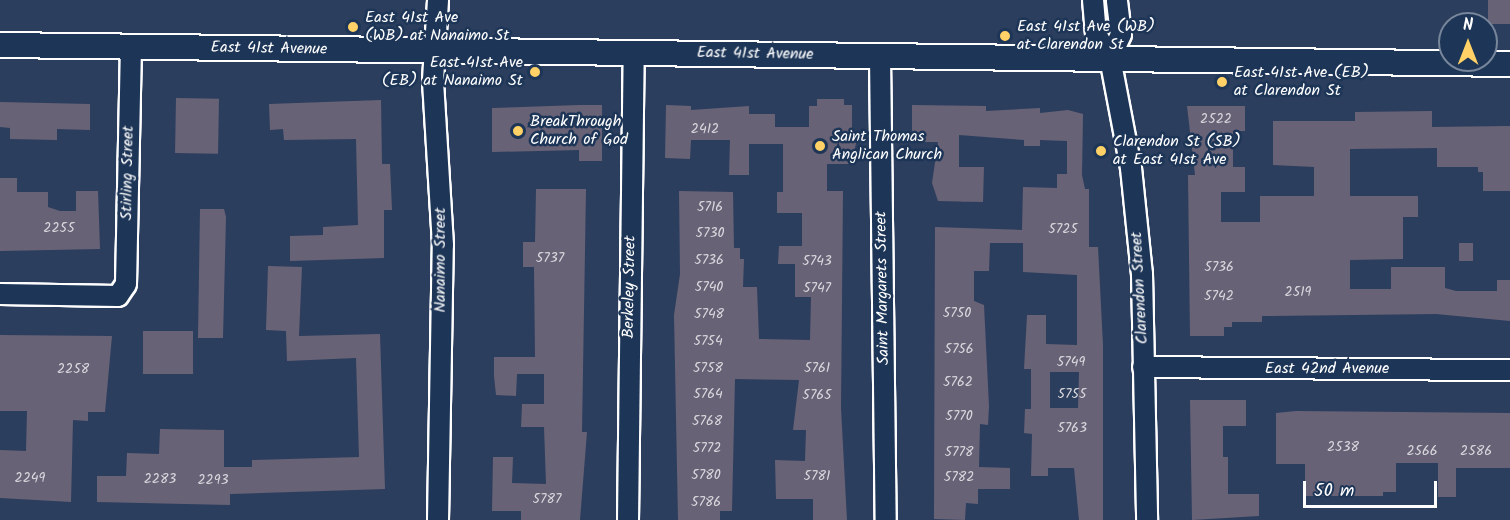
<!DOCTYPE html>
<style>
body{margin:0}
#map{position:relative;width:1510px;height:520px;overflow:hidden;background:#2c3e5d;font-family:Kalam,sans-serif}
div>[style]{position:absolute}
.building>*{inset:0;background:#686277;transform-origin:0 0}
.roads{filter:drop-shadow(2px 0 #fff) drop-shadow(-2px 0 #fff) drop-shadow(0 2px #fff) drop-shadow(0 -2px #fff)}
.minor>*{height:20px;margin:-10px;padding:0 10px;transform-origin:10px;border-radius:10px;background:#1d3557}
.major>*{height:24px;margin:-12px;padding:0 12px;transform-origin:12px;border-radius:12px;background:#1d3557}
.dots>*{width:16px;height:16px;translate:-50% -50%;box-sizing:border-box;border:3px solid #1d3557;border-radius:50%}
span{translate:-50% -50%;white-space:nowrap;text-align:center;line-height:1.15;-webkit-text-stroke:5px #1d3557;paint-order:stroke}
.number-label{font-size:14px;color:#d9d8dd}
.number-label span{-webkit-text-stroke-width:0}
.poi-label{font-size:16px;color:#fff}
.left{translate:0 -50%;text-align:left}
.right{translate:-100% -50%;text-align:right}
.street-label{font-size:16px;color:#fff}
.north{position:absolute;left:1438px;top:12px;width:60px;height:60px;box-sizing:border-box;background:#1d3557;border:2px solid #77869a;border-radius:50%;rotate:0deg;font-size:16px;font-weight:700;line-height:24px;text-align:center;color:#fff}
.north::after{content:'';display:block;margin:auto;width:21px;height:27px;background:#ffd166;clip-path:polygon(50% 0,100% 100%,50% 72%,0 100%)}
.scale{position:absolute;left:1303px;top:481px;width:134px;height:27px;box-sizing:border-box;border:3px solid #fff;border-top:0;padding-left:8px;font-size:18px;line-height:21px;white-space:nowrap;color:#fff;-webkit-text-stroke:4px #1d3557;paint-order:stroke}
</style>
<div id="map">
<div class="building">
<i style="left:1488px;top:0;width:22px;height:24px"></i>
<i style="left:176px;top:98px;width:43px;height:55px;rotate:1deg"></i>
<i style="clip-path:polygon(817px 99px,844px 99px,844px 105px,852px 105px,852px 138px,857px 138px,852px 164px,827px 164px,827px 191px,843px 191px,841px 408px,847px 520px,813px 520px,813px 499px,776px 499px,775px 460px,805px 461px,806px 430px,793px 430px,799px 380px,735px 379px,732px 511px,720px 511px,720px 520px,678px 520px,674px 315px,680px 274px,679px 191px,733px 192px,734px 248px,740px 248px,740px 259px,744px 259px,743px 287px,757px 287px,759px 339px,810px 340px,811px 297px,795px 297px,795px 264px,778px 264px,779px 246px,802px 246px,802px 213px,777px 213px,777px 192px,783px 192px,783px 144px,749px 144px,749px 175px,729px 175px,730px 140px,691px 140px,690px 159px,665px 158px,666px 105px,691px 106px,691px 110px,749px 106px,749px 114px,775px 114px,775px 127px,809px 127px,809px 106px,817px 106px)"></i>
<i style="clip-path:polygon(381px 100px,382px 164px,390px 164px,392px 210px,384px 210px,384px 258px,290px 261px,290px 236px,323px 235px,323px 227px,358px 225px,356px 139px,284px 140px,283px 129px,270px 130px,269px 104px)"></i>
<i style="clip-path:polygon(0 102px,90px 104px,90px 130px,57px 129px,57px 140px,10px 139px,10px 128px,0 127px)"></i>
<i style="clip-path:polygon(579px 105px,602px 105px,602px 161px,579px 161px,579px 150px,492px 152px,492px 108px)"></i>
<i style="clip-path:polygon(evenodd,912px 105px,986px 106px,986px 111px,1040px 108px,1040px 113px,1068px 110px,1083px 114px,1082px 175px,1085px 189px,1089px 189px,1089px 247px,1098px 247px,1103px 345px,1103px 520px,1079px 520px,1074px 468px,1048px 468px,1048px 476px,1031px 476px,1032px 434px,1024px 433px,1025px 409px,1031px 409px,1031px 369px,1024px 369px,1027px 315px,1046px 315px,1046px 344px,1077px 345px,1077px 275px,1023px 272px,1023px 243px,990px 243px,989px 271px,974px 271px,974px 301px,984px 305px,989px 406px,988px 425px,980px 424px,979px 467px,1010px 468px,1010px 489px,978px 489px,978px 504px,966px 503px,965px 520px,934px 519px,935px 227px,1022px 230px,1023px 187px,1057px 188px,1057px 174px,1067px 174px,1067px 141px,1040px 140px,1040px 146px,1024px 146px,1024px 140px,959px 135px,959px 167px,984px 167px,983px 202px,938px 201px,932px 183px,938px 142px,912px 142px,912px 105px,1050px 372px,1079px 372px,1078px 408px,1050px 408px,1050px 372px)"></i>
<i style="clip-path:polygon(1187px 106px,1245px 106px,1245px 131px,1233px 131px,1233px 167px,1245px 167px,1245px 192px,1221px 192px,1221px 222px,1260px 222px,1260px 196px,1314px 196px,1314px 167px,1273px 165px,1273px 121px,1355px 121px,1355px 112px,1432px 111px,1432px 127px,1510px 126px,1510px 191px,1483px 191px,1483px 172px,1478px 172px,1478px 167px,1437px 167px,1437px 148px,1350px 149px,1350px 196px,1418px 196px,1418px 217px,1403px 217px,1403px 259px,1350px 260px,1350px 289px,1391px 289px,1391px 267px,1445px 267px,1445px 288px,1456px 291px,1497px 291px,1497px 280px,1510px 280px,1510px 321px,1436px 314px,1262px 316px,1262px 322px,1232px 322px,1232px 327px,1224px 327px,1224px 336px,1190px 336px,1188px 175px,1195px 175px)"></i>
<i style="clip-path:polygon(0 178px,17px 178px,17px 192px,48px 192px,48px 207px,60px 211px,76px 211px,76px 191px,98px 191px,100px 249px,0 251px)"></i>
<i style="clip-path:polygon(536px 189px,586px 189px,582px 432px,587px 432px,580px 520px,521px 520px,521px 511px,492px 511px,493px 457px,513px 457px,512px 483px,546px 484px,544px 427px,521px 427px,522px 404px,544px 404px,544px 374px,517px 374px,516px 396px,496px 395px,494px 376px,494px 357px,535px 357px,534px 267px,523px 267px,523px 242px,535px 242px)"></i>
<i style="clip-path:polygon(200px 209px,224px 209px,226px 217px,223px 338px,198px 338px)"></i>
<i style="left:1459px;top:243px;width:14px;height:18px"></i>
<i style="clip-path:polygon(268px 266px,302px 267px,299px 336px,380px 334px,385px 489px,230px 494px,230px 505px,97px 502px,97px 476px,126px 476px,127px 453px,159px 454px,160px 429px,224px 430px,224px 467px,252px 467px,252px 460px,359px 457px,356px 358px,287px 361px,286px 331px,266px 330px)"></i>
<i style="left:143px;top:331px;width:50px;height:43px"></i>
<i style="clip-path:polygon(0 335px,112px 336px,105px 412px,88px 412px,88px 421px,73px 420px,71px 502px,0 498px,0 450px,26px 451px,27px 411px,0 411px)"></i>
<i style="clip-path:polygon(1190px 400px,1246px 400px,1246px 426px,1223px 426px,1223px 457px,1228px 457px,1228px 494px,1259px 494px,1259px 516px,1192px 520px)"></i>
<i style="clip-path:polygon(1296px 411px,1510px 413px,1510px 468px,1456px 468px,1456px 497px,1438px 497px,1438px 463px,1396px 463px,1396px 492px,1383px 492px,1383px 496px,1305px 496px,1305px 464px,1276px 464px,1276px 413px)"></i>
</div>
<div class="roads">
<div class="minor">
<i style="left:1093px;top:0;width:34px;rotate:85deg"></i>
<i style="left:1096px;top:34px;width:28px;rotate:60deg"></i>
<i style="left:1110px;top:58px;width:112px;rotate:79.2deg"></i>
<i style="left:1131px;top:168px;width:107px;rotate:84.1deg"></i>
<i style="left:1142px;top:274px;width:246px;rotate:88.8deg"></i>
<i style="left:880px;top:56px;width:464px;rotate:89.3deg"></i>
<i style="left:1110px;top:58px;width:26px;rotate:-65deg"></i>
<i style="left:1121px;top:34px;width:34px;rotate:-97deg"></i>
<i style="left:0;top:294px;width:118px;rotate:1deg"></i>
<i style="left:118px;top:296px;width:14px;rotate:-56deg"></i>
<i style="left:126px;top:284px;width:237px;rotate:-88.8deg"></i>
<i style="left:1143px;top:367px;width:367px;rotate:0.5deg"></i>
<i style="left:438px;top:520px;width:275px;rotate:-89deg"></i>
<i style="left:443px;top:245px;width:165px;rotate:-93.5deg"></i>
<i style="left:433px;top:80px;width:80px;rotate:-86.4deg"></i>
<i style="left:628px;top:520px;width:467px;rotate:-89.3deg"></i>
</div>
<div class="major">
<i style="left:0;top:45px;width:1510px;rotate:0.72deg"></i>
</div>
</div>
<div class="dots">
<i style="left:353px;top:27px;background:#ffd166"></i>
<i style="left:1005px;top:36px;background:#ffd166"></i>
<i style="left:535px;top:72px;background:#ffd166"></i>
<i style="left:1222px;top:82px;background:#ffd166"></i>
<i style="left:518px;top:131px;background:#ffd166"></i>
<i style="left:820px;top:146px;background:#ffd166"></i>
<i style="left:1101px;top:151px;background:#ffd166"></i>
</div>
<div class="number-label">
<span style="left:1216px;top:119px">2522</span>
<span style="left:705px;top:129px">2412</span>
<span style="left:710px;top:207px">5716</span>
<span style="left:59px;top:228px">2255</span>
<span style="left:1063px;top:229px">5725</span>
<span style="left:710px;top:233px">5730</span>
<span style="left:550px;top:258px">5737</span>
<span style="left:709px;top:260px">5736</span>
<span style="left:817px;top:261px">5743</span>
<span style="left:1219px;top:267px">5736</span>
<span style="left:709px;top:287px">5740</span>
<span style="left:817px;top:288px">5747</span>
<span style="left:1298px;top:292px">2519</span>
<span style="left:1219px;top:296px">5742</span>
<span style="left:957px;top:313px">5750</span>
<span style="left:709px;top:314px">5748</span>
<span style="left:708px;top:341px">5754</span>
<span style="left:959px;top:349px">5756</span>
<span style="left:1071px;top:362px">5749</span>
<span style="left:708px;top:368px">5758</span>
<span style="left:817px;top:368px">5761</span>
<span style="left:73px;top:369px">2258</span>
<span style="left:958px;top:382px">5762</span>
<span style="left:708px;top:394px">5764</span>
<span style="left:1072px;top:394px">5755</span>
<span style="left:817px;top:395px">5765</span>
<span style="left:959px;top:416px">5770</span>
<span style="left:707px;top:421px">5768</span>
<span style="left:1072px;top:428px">5763</span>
<span style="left:1343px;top:447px">2538</span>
<span style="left:707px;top:448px">5772</span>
<span style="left:1422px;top:451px">2566</span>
<span style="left:1476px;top:451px">2586</span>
<span style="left:959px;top:452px">5778</span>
<span style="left:706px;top:475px">5780</span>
<span style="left:817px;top:476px">5781</span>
<span style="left:959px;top:477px">5782</span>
<span style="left:30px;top:478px">2249</span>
<span style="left:160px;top:479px">2283</span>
<span style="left:213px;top:480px">2293</span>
<span style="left:547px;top:499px">5787</span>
<span style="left:706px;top:502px">5786</span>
</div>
<div class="poi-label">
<span class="left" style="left:365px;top:27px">East 41st Ave<br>(WB) at Nanaimo St</span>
<span class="left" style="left:1017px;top:36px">East 41st Ave (WB)<br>at Clarendon St</span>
<span class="right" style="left:523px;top:72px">East 41st Ave<br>(EB) at Nanaimo St</span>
<span class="left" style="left:1234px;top:82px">East 41st Ave (EB)<br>at Clarendon St</span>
<span class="left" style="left:530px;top:131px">BreakThrough<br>Church of God</span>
<span class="left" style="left:832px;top:146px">Saint Thomas<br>Anglican Church</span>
<span class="left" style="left:1113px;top:151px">Clarendon St (SB)<br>at East 41st Ave</span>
</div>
<div class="street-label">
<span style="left:269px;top:49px;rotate:1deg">East 41st Avenue</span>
<span style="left:755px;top:54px;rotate:1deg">East 41st Avenue</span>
<span style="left:128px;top:173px;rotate:-89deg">Stirling Street</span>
<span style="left:441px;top:260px;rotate:-90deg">Nanaimo Street</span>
<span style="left:630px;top:287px;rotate:-89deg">Berkeley Street</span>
<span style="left:883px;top:288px;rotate:-91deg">Saint Margarets Street</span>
<span style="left:1140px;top:288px;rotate:-93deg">Clarendon Street</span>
<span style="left:1327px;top:369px">East 42nd Avenue</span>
</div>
<div class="north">N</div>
<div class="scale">50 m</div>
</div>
